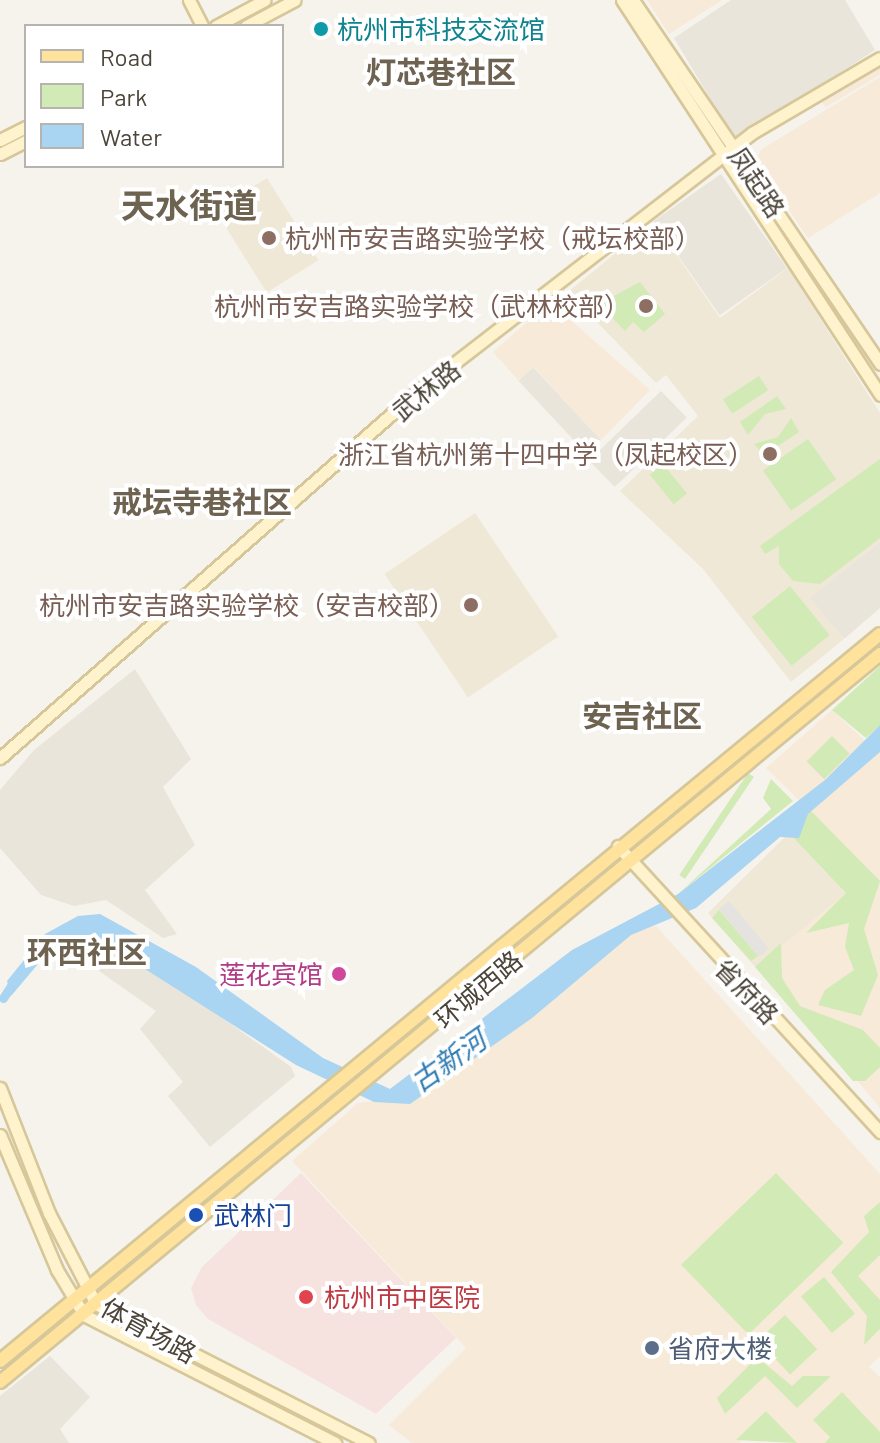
<!DOCTYPE html>
<meta charset="utf-8">
<style>
body{margin:0}
#map{position:relative;width:880px;height:1443px;overflow:hidden;background:#f6f3ec;font-family:Barlow,"Noto Sans SC",sans-serif}
div>[style]{position:absolute}
.residential>*{inset:0;background:#eae5da;transform-origin:0 0}
.commercial>*{inset:0;background:#f7ead8}
.education>*{inset:0;background:#efe8d6;transform-origin:0 0}
.medical>*{inset:0;background:#f6e3e0}
.green>*{inset:0;background:#d2eab5;transform-origin:0 0}
.parking>*{inset:0;background:#e5e3e0;transform-origin:0 0}
.water>*{inset:0;background:#a9d4f2}
.canal>*{height:9px;margin:-4.5px;padding:0 4.5px;transform-origin:4.5px;border-radius:4.5px;background:#a9d4f2}
.roads{filter:drop-shadow(2px 0 #d6c79b) drop-shadow(-2px 0 #d6c79b) drop-shadow(0 2px #d6c79b) drop-shadow(0 -2px #d6c79b)}
.secondary>*{height:11px;margin:-5.5px;padding:0 5.5px;transform-origin:5.5px;border-radius:5.5px;background:#fff3cd}
.primary>*{height:12px;margin:-6px;padding:0 6px;transform-origin:6px;border-radius:6px;background:#ffe39c}
.dots>*{width:22px;height:22px;translate:-50% -50%;box-sizing:border-box;border:4px solid #fff;border-radius:50%}
span{translate:-50% -50%;white-space:nowrap;text-align:center;line-height:1.15;-webkit-text-stroke:8px #fff;paint-order:stroke}
.culture-label{font-size:26px;color:#0d838f}
.left{translate:0 -50%;text-align:left}
.street-label{font-size:26px;color:#4b4439}
.education-label{font-size:26px;color:#785e54}
.right{translate:-100% -50%;text-align:right}
.hotel-label{font-size:26px;color:#b23c85}
.transit-label{font-size:26px;color:#164399}
.health-label{font-size:26px;color:#be3a42}
.service-label{font-size:26px;color:#4e5e75}
.water-label{font-size:28px;color:#2e7ab2;font-style:italic}
.quarter-label{font-size:30px;color:#6e6250;font-weight:700}
.district-label{font-size:34px;color:#6e6250;font-weight:700}
.legend{position:absolute;left:24px;top:24px;width:260px;height:144px;box-sizing:border-box;background:#fff;border:2px solid #b7b4b0;margin:0;padding:10px 14px;list-style:none;font-size:24px;color:#4b4439}
.legend li{display:flex;align-items:center;gap:16px;height:40px}
.legend b{width:40px;border:2px solid #b7b4b0}
</style>
<div id="map">
<div class="residential">
<i style="clip-path:polygon(731px 0,845px 0,875px 50px,735px 140px,674px 38px)"></i>
<i style="left:721px;top:174px;width:115px;height:82px;rotate:55deg"></i>
<i style="left:533px;top:367px;width:100px;height:20px;rotate:47deg"></i>
<i style="left:661px;top:391px;width:37px;height:100px;rotate:46deg"></i>
<i style="clip-path:polygon(880px 542px,880px 608px,844px 639px,809px 598px)"></i>
<i style="clip-path:polygon(135px 669px,191px 759px,163px 787px,195px 845px,145px 890px,177px 934px,163px 938px,106px 900px,74px 906px,41px 895px,0 848px,0 790px,34px 750px)"></i>
<i style="clip-path:polygon(109px 937px,291px 1067px,295px 1076px,210px 1147px,168px 1096px,183px 1082px,140px 1029px,156px 1011px,92px 966px)"></i>
<i style="clip-path:polygon(50px 1356px,90px 1397px,60px 1429px,69px 1443px,0 1443px,0 1396px)"></i>
</div>
<div class="commercial">
<i style="clip-path:polygon(647px 0,722px 0,669px 34px)"></i>
<i style="clip-path:polygon(880px 65px,880px 75px,826px 107px,821px 101px)"></i>
<i style="clip-path:polygon(880px 77px,880px 193px,808px 238px,755px 160px,762px 149px)"></i>
<i style="clip-path:polygon(550px 302px,650px 390px,601px 440px,534px 367px,518px 380px,493px 352px)"></i>
<i style="clip-path:polygon(832px 710px,875px 750px,880px 745px,880px 1108px,764px 968px,789px 833px,810px 811px,766px 768px)"></i>
<i style="clip-path:polygon(656px 926px,880px 1174px,880px 1202px,864px 1216px,880px 1223px,880px 1356px,869px 1367px,880px 1377px,880px 1432px,870px 1424px,825px 1443px,797px 1443px,766px 1411px,739px 1443px,412px 1443px,389px 1425px,466px 1348px,292px 1161px,358px 1103px,382px 1100px,630px 930px)"></i>
</div>
<div class="education">
<i style="left:267px;top:178px;width:97px;height:61px;rotate:58deg"></i>
<i style="clip-path:polygon(654px 222px,720px 318px,788px 268px,880px 413px,880px 542px,810px 598px,844px 639px,791px 682px,703px 569px,620px 491px,698px 416px,666px 375px,656px 383px,568px 292px)"></i>
<i style="left:475px;top:513px;width:149px;height:109px;rotate:56deg"></i>
<i style="clip-path:polygon(789px 833px,846px 893px,755px 967px,708px 913px)"></i>
</div>
<div class="medical">
<i style="clip-path:polygon(301px 1173px,456px 1338px,376px 1414px,208px 1319px,196px 1305px,191px 1288px,202px 1267px)"></i>
</div>
<div class="green">
<i style="clip-path:polygon(640px 282px,665px 314px,644px 332px,633px 322px,625px 331px,599px 304px)"></i>
<i style="left:759px;top:376px;width:17px;height:43px;rotate:57deg"></i>
<i style="clip-path:polygon(777px 396px,786px 409px,765px 414px,748px 435px,740px 422px)"></i>
<i style="clip-path:polygon(791px 418px,799px 432px,764px 455px,754px 444px,778px 437px)"></i>
<i style="left:808px;top:439px;width:49px;height:55px;rotate:55deg"></i>
<i style="clip-path:polygon(880px 459px,880px 538px,820px 584px,793px 581px,779px 564px,779px 546px,765px 554px,760px 546px)"></i>
<i style="left:663px;top:464px;width:38px;height:17px;rotate:51deg"></i>
<i style="left:790px;top:586px;width:63px;height:49px;rotate:51deg"></i>
<i style="clip-path:polygon(880px 666px,880px 725px,866px 738px,832px 710px)"></i>
<i style="left:832px;top:736px;width:25px;height:36px;rotate:45deg"></i>
<i style="left:748px;top:773px;width:7px;height:123px;rotate:34deg"></i>
<i style="clip-path:polygon(771px 779px,793px 801px,678px 894px,771px 809px,763px 798px)"></i>
<i style="clip-path:polygon(811px 811px,880px 881px,864px 929px,878px 975px,861px 1016px,818px 1005px,825px 990px,854px 970px,845px 947px,849px 923px,806px 933px,846px 893px,789px 833px)"></i>
<i style="clip-path:polygon(719px 910px,758px 956px,751px 961px,712px 918px)"></i>
<i style="clip-path:polygon(781px 943px,782px 978px,800px 1006px,863px 1030px,880px 1048px,880px 1067px,865px 1081px,853px 1081px,755px 967px)"></i>
<i style="left:776px;top:1173px;width:97px;height:132px;rotate:46deg"></i>
<i style="clip-path:polygon(880px 1202px,880px 1255px,858px 1276px,880px 1300px,880px 1329px,864px 1345px,867px 1316px,831px 1272px,869px 1232px,864px 1216px)"></i>
<i style="left:824px;top:1277px;width:48px;height:30px;rotate:50deg"></i>
<i style="left:785px;top:1315px;width:47px;height:37px;rotate:47deg"></i>
<i style="clip-path:polygon(757px 1357px,792px 1386px,803px 1376px,831px 1376px,797px 1408px,765px 1376px,725px 1414px,717px 1398px)"></i>
<i style="clip-path:polygon(842px 1392px,880px 1432px,880px 1443px,825px 1443px,830px 1437px,813px 1420px)"></i>
<i style="clip-path:polygon(766px 1411px,797px 1443px,736px 1440px)"></i>
</div>
<div class="parking">
<i style="left:729px;top:901px;width:62px;height:13px;rotate:50deg"></i>
</div>
<div class="water">
<i style="clip-path:polygon(880px 725px,880px 752px,808px 814px,799px 838px,780px 837px,696px 908px,631px 935px,532px 1018px,410px 1104px,374px 1102px,296px 1065px,101px 941px,49px 951px,11px 996px,7px 981px,45px 934px,78px 916px,100px 914px,196px 967px,323px 1058px,390px 1089px,572px 950px,678px 894px,825px 780px)"></i>
</div>
<div class="canal">
<i style="left:3px;top:998px;width:24px;rotate:-57deg"></i>
</div>
<div class="roads">
<div class="secondary">
<i style="left:189px;top:0;width:29px;rotate:63deg"></i>
<i style="left:622px;top:0;width:472px;rotate:56.8deg"></i>
<i style="left:633px;top:0;width:440px;rotate:55.8deg"></i>
<i style="left:216px;top:26px;width:55px;rotate:-28deg"></i>
<i style="left:246px;top:26px;width:55px;rotate:-28deg"></i>
<i style="left:0;top:140px;width:29px;rotate:-27deg"></i>
<i style="left:0;top:154px;width:29px;rotate:-27deg"></i>
<i style="left:0;top:758px;width:550px;rotate:-41.31deg"></i>
<i style="left:413px;top:395px;width:428px;rotate:-37.7deg"></i>
<i style="left:752px;top:133px;width:148px;rotate:-30.4deg"></i>
<i style="left:618px;top:846px;width:388px;rotate:47.5deg"></i>
<i style="left:0;top:1088px;width:134px;rotate:68.6deg"></i>
<i style="left:49px;top:1213px;width:102px;rotate:62.7deg"></i>
<i style="left:96px;top:1304px;width:306px;rotate:27deg"></i>
<i style="left:0;top:1135px;width:147px;rotate:67.1deg"></i>
<i style="left:57px;top:1270px;width:52px;rotate:59deg"></i>
<i style="left:84px;top:1315px;width:282px;rotate:27deg"></i>
</div>
<div class="primary">
<i style="left:0;top:1361px;width:1141px;rotate:-39.56deg"></i>
<i style="left:0;top:1382px;width:1142px;rotate:-39.6deg"></i>
</div>
</div>
<div class="dots">
<i style="left:321px;top:29px;background:#0f9aa8"></i>
<i style="left:269px;top:238px;background:#8d6e63"></i>
<i style="left:646px;top:306px;background:#8d6e63"></i>
<i style="left:770px;top:454px;background:#8d6e63"></i>
<i style="left:471px;top:605px;background:#8d6e63"></i>
<i style="left:339px;top:974px;background:#d1479c"></i>
<i style="left:196px;top:1215px;background:#1a4fb4"></i>
<i style="left:306px;top:1297px;background:#e0444e"></i>
<i style="left:652px;top:1348px;background:#5c6f8a"></i>
</div>
<div class="culture-label">
<span class="left" style="left:337px;top:29px">杭州市科技交流馆</span>
</div>
<div class="street-label">
<span style="left:757px;top:182px;rotate:56deg">凤起路</span>
<span style="left:426px;top:390px;rotate:-39deg">武林路</span>
<span style="left:478px;top:989px;rotate:-40deg">环城西路</span>
<span style="left:747px;top:991px;rotate:46deg">省府路</span>
<span style="left:149px;top:1330px;rotate:29deg">体育场路</span>
</div>
<div class="education-label">
<span class="left" style="left:285px;top:238px">杭州市安吉路实验学校（戒坛校部）</span>
<span class="right" style="left:630px;top:306px">杭州市安吉路实验学校（武林校部）</span>
<span class="right" style="left:754px;top:454px">浙江省杭州第十四中学（凤起校区）</span>
<span class="right" style="left:455px;top:605px">杭州市安吉路实验学校（安吉校部）</span>
</div>
<div class="hotel-label">
<span class="right" style="left:323px;top:974px">莲花宾馆</span>
</div>
<div class="transit-label">
<span class="left" style="left:214px;top:1215px">武林门</span>
</div>
<div class="health-label">
<span class="left" style="left:324px;top:1297px">杭州市中医院</span>
</div>
<div class="service-label">
<span class="left" style="left:668px;top:1348px">省府大楼</span>
</div>
<div class="water-label">
<span style="left:448px;top:1060px;rotate:-35deg">古新河</span>
</div>
<div class="quarter-label">
<span style="left:441px;top:71px">灯芯巷社区</span>
<span style="left:202px;top:501px">戒坛寺巷社区</span>
<span style="left:642px;top:715px">安吉社区</span>
<span style="left:87px;top:951px">环西社区</span>
</div>
<div class="district-label">
<span style="left:189px;top:205px">天水街道</span>
</div>
<ul class="legend">
<li><b style="height:10px;background:#ffe39c"></b>Road</li>
<li><b style="height:22px;background:#d2eab5"></b>Park</li>
<li><b style="height:22px;background:#a9d4f2"></b>Water</li>
</ul>
</div>
